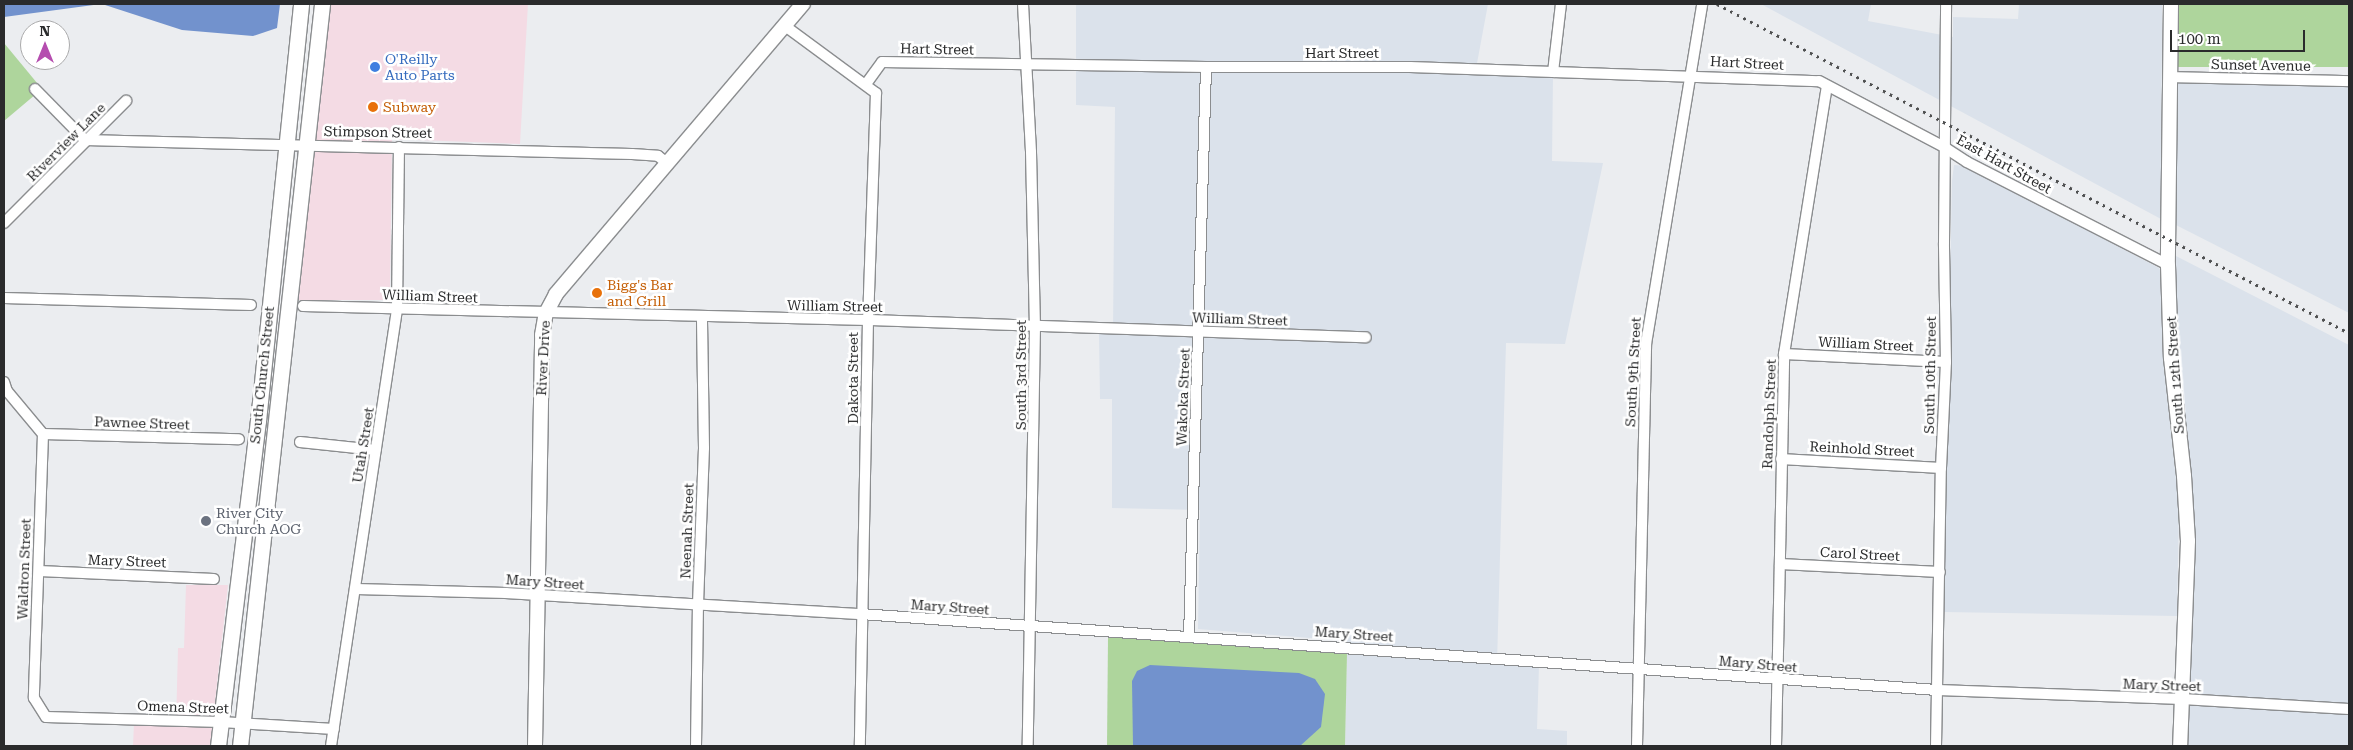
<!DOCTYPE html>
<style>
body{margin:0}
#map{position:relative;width:2353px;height:750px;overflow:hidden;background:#ebedf0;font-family:"Roboto Serif",serif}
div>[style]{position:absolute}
.commercial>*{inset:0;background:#f4dbe4}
.built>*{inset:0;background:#dbe2eb}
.green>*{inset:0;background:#aed59c;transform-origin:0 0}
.water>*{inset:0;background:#7292cd}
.roads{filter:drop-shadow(1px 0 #8b8d8f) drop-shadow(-1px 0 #8b8d8f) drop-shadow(0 1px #8b8d8f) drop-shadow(0 -1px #8b8d8f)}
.minor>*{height:10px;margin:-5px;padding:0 5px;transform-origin:5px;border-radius:5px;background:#fff}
.tertiary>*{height:14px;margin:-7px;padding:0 7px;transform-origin:7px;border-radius:7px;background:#fff}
.secondary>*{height:15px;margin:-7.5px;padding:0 7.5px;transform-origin:7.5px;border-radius:7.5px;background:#fff}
.rail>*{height:2.5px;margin-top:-1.25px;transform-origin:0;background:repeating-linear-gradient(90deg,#4f5051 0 2.5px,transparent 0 7.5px)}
.dots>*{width:14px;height:14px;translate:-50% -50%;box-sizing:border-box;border:2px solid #fff;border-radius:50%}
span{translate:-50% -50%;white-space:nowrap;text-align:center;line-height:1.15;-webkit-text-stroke:5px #fff;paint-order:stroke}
.street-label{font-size:14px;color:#2a2b2c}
.shop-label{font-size:14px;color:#366cbe}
.left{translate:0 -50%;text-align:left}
.food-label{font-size:14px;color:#c56008}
.worship-label{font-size:14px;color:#5b616d}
.frame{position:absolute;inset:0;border:5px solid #2a2b2c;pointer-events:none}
.north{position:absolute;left:20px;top:20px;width:50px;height:50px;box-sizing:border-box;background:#fff;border:1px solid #aaaaab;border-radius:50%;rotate:0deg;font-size:14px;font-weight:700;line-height:20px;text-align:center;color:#2a2b2c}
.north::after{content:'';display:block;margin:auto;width:18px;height:22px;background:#b54daf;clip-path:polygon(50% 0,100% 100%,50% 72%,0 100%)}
.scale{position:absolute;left:2170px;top:30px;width:135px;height:22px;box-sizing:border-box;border:2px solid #2a2b2c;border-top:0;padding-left:6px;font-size:15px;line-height:18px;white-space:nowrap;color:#2a2b2c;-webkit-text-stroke:4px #fff;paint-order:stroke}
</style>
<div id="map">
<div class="commercial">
<i style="clip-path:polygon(330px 4px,528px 4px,520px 144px,392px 139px,390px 289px,388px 300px,295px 300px)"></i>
<i style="clip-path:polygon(186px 585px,228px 585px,210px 746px,133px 746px,134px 723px,176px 725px,178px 648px,184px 648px)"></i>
</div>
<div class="built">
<i style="clip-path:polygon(1076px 4px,1488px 4px,1475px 74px,1553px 76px,1552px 161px,1603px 163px,1565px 344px,1506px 343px,1497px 663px,1539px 666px,1537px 729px,1567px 731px,1567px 746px,1345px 746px,1347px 641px,1198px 629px,1200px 510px,1112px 508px,1112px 399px,1100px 399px,1099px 333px,1113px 333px,1115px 107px,1076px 105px)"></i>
<i style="clip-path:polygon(1761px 4px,1871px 4px,1868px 21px,1953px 37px,1953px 17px,2018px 19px,2019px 4px,2162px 4px,2161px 219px)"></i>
<i style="clip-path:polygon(2179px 81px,2349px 84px,2349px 313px,2174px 224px,2176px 84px)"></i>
<i style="clip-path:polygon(1954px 165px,1965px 166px,2159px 268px,2161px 272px,2163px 357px,2179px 507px,2177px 616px,1944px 612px,1952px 181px)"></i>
<i style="clip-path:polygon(2176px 256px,2349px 345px,2349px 746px,2187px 746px)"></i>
</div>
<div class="green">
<i style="left:2178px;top:4px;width:171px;height:63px"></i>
<i style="clip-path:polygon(4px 43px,42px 89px,4px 121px)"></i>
<i style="clip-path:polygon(1108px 637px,1347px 653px,1345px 746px,1107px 746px)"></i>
</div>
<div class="water">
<i style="clip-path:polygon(4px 4px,101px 4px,4px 17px)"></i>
<i style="clip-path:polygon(102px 4px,280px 4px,277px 28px,253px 36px,182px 30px)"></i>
<i style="clip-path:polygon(1150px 665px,1299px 673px,1315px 679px,1325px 694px,1321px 727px,1300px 746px,1133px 746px,1132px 681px,1137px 671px)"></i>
</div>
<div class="roads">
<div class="minor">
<i style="left:1023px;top:4px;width:148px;rotate:86.9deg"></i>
<i style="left:1031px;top:152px;width:174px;rotate:88.7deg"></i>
<i style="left:1035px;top:326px;width:420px;rotate:91deg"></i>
<i style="left:785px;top:26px;width:113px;rotate:36.4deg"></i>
<i style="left:876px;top:93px;width:227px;rotate:92deg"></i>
<i style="left:868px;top:320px;width:426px;rotate:91.1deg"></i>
<i style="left:1553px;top:72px;width:68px;rotate:-83.3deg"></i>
<i style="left:2172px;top:77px;width:177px;rotate:1.3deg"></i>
<i style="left:866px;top:84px;width:27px;rotate:-54deg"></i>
<i style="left:882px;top:62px;width:324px;rotate:0.9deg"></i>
<i style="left:1206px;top:67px;width:204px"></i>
<i style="left:1410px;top:67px;width:409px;rotate:2deg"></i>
<i style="left:1819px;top:81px;width:141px;rotate:27.8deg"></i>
<i style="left:1944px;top:147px;width:27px;rotate:33deg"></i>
<i style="left:1967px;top:162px;width:226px;rotate:27.1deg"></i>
<i style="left:35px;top:89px;width:71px;rotate:45.6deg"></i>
<i style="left:85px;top:140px;width:547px;rotate:1.47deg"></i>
<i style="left:632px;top:154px;width:26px;rotate:4deg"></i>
<i style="left:658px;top:156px;width:11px;rotate:38deg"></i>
<i style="left:4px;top:223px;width:173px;rotate:-45deg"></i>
<i style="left:4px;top:298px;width:247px;rotate:1.6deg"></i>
<i style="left:303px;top:306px;width:565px;rotate:1.42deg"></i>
<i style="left:868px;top:320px;width:498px;rotate:2deg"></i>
<i style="left:1784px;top:354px;width:162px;rotate:2.8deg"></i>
<i style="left:4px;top:382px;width:9px;rotate:72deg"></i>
<i style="left:7px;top:391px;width:56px;rotate:50.1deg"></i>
<i style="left:43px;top:434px;width:264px;rotate:92deg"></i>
<i style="left:34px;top:698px;width:22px;rotate:58deg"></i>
<i style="left:46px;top:717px;width:175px;rotate:1.6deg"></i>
<i style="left:221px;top:722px;width:113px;rotate:3.5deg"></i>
<i style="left:43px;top:434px;width:196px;rotate:1.5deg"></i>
<i style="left:300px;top:442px;width:76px;rotate:6deg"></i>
<i style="left:1781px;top:459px;width:160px;rotate:3.2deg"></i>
<i style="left:1780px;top:564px;width:160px;rotate:2.9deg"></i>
<i style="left:39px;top:571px;width:175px;rotate:2.6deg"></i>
<i style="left:356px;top:589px;width:150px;rotate:1.5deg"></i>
<i style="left:506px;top:593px;width:356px;rotate:3.4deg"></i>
<i style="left:861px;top:614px;width:1080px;rotate:4.04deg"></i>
<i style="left:1938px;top:690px;width:244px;rotate:2.1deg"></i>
<i style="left:2182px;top:699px;width:167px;rotate:3.4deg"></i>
<i style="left:1189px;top:637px;width:570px;rotate:-88.29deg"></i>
<i style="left:331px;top:746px;width:442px;rotate:-81.4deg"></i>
<i style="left:397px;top:309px;width:162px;rotate:-89.3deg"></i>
<i style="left:696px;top:746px;width:142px;rotate:-89.2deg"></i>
<i style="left:698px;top:604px;width:156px;rotate:-87.8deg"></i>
<i style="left:704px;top:448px;width:131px;rotate:-90.9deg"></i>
<i style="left:1637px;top:746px;width:402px;rotate:-88.7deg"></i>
<i style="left:1646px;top:344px;width:345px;rotate:-80.6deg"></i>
<i style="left:1776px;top:746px;width:392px;rotate:-88.8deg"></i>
<i style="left:1784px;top:354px;width:271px;rotate:-80.9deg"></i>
<i style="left:1936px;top:746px;width:278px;rotate:-89deg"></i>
<i style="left:1941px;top:468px;width:106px;rotate:-87.3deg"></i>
<i style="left:1946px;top:362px;width:119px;rotate:-91deg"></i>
<i style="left:1944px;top:243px;width:239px;rotate:-89.5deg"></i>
</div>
<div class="tertiary">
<i style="left:2171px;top:4px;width:261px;rotate:90.7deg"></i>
<i style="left:2168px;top:265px;width:93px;rotate:88.2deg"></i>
<i style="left:2171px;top:358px;width:119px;rotate:83.7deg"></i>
<i style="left:2184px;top:476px;width:65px;rotate:86.5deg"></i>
<i style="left:2188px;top:541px;width:205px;rotate:92.2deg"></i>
<i style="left:535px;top:746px;width:411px;rotate:-89deg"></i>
<i style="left:542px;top:335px;width:22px;rotate:-80deg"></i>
<i style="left:546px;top:313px;width:21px;rotate:-62deg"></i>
<i style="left:556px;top:294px;width:381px;rotate:-49.6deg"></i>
</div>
<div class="secondary">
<i style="left:218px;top:746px;width:327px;rotate:-83deg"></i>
<i style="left:258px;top:421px;width:419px;rotate:-84.1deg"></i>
<i style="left:240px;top:746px;width:747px;rotate:-83.69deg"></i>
</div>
</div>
<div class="rail">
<i style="left:1717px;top:4px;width:713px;rotate:27.5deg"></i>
</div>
<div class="dots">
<i style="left:375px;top:67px;background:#3f7fe0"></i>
<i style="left:373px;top:107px;background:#e8710a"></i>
<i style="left:597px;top:293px;background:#e8710a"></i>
<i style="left:206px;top:521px;background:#6b7280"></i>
</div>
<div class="street-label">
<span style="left:937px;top:49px;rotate:1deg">Hart Street</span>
<span style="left:1342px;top:53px">Hart Street</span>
<span style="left:1747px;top:63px;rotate:3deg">Hart Street</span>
<span style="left:2261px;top:65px;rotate:1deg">Sunset Avenue</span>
<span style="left:378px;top:132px;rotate:1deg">Stimpson Street</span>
<span style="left:66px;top:142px;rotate:-45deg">Riverview Lane</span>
<span style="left:2004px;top:164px;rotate:29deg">East Hart Street</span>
<span style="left:430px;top:296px;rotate:2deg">William Street</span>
<span style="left:835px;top:306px;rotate:1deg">William Street</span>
<span style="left:1240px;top:319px;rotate:2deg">William Street</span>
<span style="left:1866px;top:344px;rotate:3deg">William Street</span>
<span style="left:543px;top:358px;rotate:-87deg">River Drive</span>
<span style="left:1633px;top:372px;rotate:-87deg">South 9th Street</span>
<span style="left:262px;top:375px;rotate:-84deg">South Church Street</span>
<span style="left:1021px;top:375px;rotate:-90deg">South 3rd Street</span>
<span style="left:1930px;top:375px;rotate:-89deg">South 10th Street</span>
<span style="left:2175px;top:375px;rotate:-94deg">South 12th Street</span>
<span style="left:853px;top:378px;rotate:-90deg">Dakota Street</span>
<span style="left:1183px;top:397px;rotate:-88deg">Wakoka Street</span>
<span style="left:1769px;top:414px;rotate:-88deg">Randolph Street</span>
<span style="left:142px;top:423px;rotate:2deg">Pawnee Street</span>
<span style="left:363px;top:445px;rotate:-81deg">Utah Street</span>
<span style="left:1862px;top:449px;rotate:3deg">Reinhold Street</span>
<span style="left:687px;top:531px;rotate:-88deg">Neenah Street</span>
<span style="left:1860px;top:554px;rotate:3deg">Carol Street</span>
<span style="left:127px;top:561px;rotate:2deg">Mary Street</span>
<span style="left:24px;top:569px;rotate:-88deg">Waldron Street</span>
<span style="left:545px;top:582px;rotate:4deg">Mary Street</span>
<span style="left:950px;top:607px;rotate:4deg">Mary Street</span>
<span style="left:1354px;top:634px;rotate:4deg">Mary Street</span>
<span style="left:1758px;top:664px;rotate:5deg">Mary Street</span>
<span style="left:2162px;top:685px;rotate:2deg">Mary Street</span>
<span style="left:183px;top:707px;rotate:2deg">Omena Street</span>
</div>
<div class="shop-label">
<span class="left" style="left:385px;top:67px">O'Reilly<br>Auto Parts</span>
</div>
<div class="food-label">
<span class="left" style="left:383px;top:107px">Subway</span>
<span class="left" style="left:607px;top:293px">Bigg's Bar<br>and Grill</span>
</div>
<div class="worship-label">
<span class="left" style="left:216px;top:521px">River City<br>Church AOG</span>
</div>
<div class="frame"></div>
<div class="north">N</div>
<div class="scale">100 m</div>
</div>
